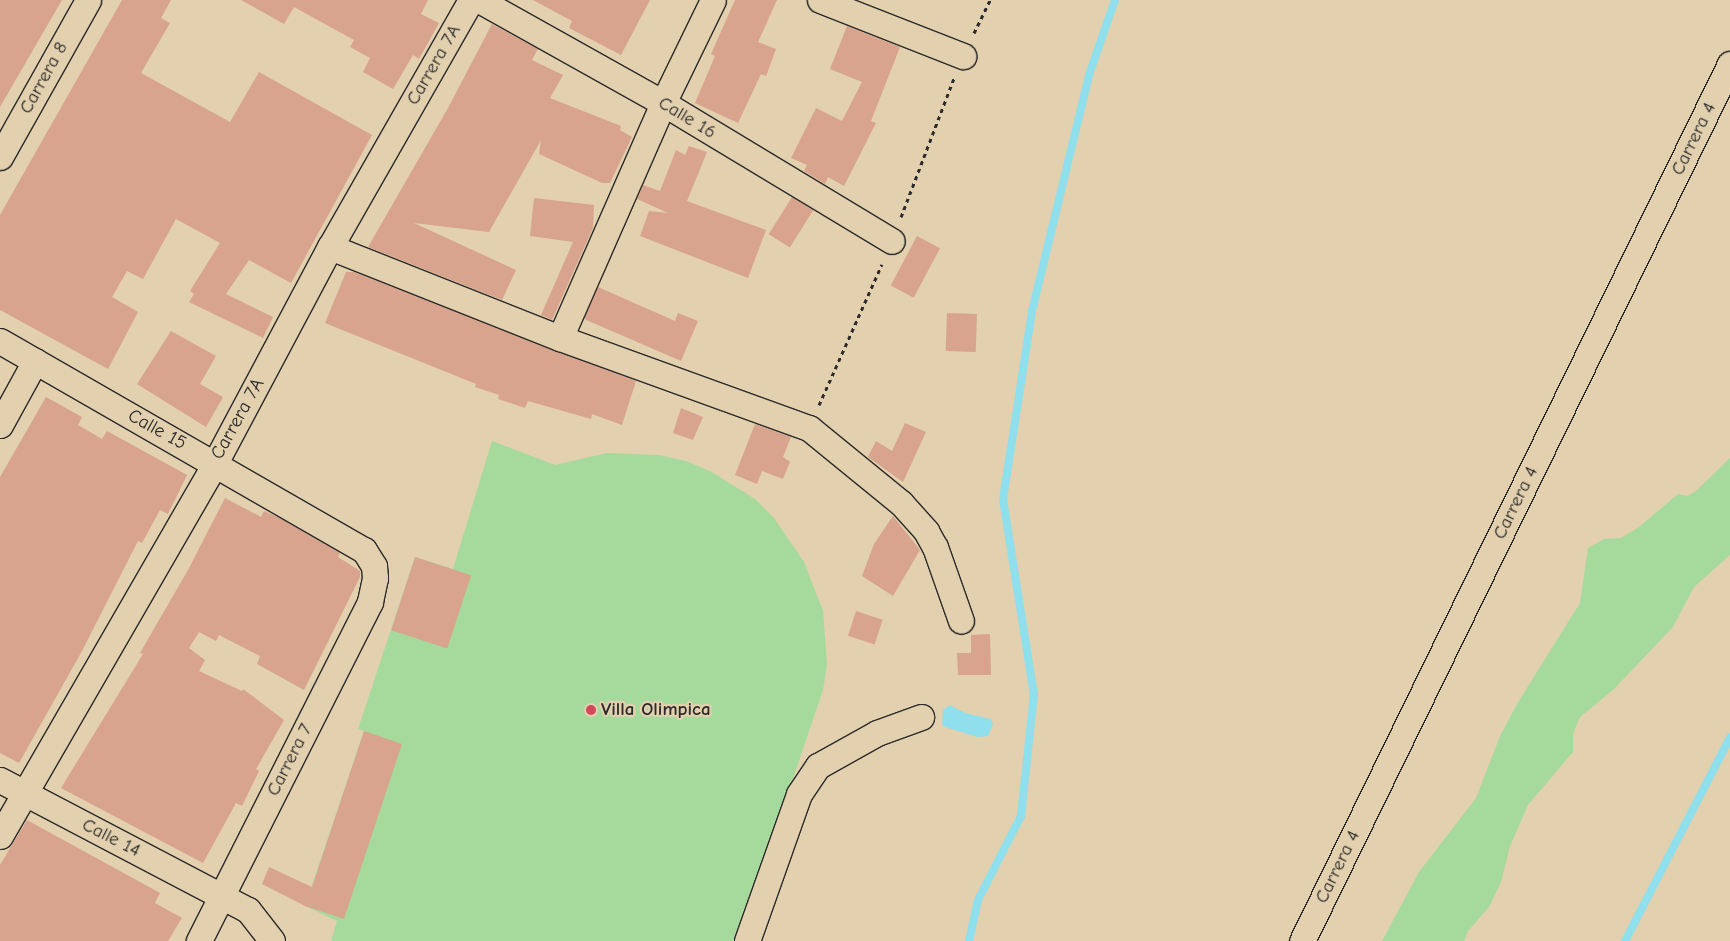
<!DOCTYPE html>
<style>
body{margin:0}
#map{position:relative;width:1730px;height:941px;overflow:hidden;background:#e2d0ae;font-family:"Comic Neue",sans-serif}
div>[style]{position:absolute}
.green>*{inset:0;background:#a6da9c}
.water>*{inset:0;background:#8fdfec}
.stream>*{height:8px;margin:-4px;padding:0 4px;transform-origin:4px;border-radius:4px;background:#8fdfec}
.building>*{inset:0;background:#d8a48d;transform-origin:0 0}
.path>*{height:3px;margin-top:-1.5px;transform-origin:0;background:repeating-linear-gradient(90deg,#2b2b2b 0 4px,transparent 0 8px)}
.roads{filter:drop-shadow(1px 0 #2b2b2b) drop-shadow(-1px 0 #2b2b2b) drop-shadow(0 1px #2b2b2b) drop-shadow(0 -1px #2b2b2b)}
.minor>*{height:25px;margin:-12.5px;padding:0 12.5px;transform-origin:12.5px;border-radius:12.5px;background:#e2d0ae}
.dots>*{width:14px;height:14px;translate:-50% -50%;box-sizing:border-box;border:2px solid #e2d0ae;border-radius:50%}
span{translate:-50% -50%;white-space:nowrap;text-align:center;line-height:1.15;-webkit-text-stroke:4.5px #e2d0ae;paint-order:stroke}
.street-label{font-size:19px;color:#2b2b2b}
.poi-label{font-size:19px;color:#2b2b2b;font-weight:700}
.left{translate:0 -50%;text-align:left}
</style>
<div id="map">
<div class="green">
<i style="clip-path:polygon(492px 441px,555px 465px,607px 453px,659px 455px,686px 461px,710px 471px,755px 499px,774px 518px,804px 562px,823px 611px,827px 664px,823px 690px,738px 941px,331px 941px,337px 921px,305px 906px,364px 731px,358px 729px,415px 557px,453px 569px)"></i>
<i style="clip-path:polygon(1730px 458px,1730px 555px,1694px 587px,1673px 627px,1613px 690px,1580px 717px,1573px 734px,1573px 752px,1528px 805px,1510px 846px,1501px 882px,1489px 907px,1468px 931px,1464px 941px,1382px 941px,1419px 872px,1476px 798px,1500px 736px,1517px 704px,1580px 603px,1588px 548px,1604px 539px,1621px 538px,1639px 527px,1678px 494px,1688px 496px,1697px 490px)"></i>
</div>
<div class="water">
<i style="clip-path:polygon(950px 705px,965px 713px,991px 719px,993px 724px,988px 736px,978px 737px,945px 727px,942px 725px,943px 710px)"></i>
</div>
<div class="stream">
<i style="left:969px;top:941px;width:42px;rotate:-77.6deg"></i>
<i style="left:978px;top:900px;width:94px;rotate:-62.9deg"></i>
<i style="left:1021px;top:816px;width:122px;rotate:-83.9deg"></i>
<i style="left:1034px;top:695px;width:198px;rotate:-99deg"></i>
<i style="left:1003px;top:499px;width:190px;rotate:-81.2deg"></i>
<i style="left:1032px;top:311px;width:246px;rotate:-76.4deg"></i>
<i style="left:1090px;top:72px;width:76px;rotate:-70.9deg"></i>
<i style="left:1625px;top:941px;width:229px;rotate:-62.7deg"></i>
</div>
<div class="building">
<i style="clip-path:polygon(0 0,62px 0,0 107px)"></i>
<i style="clip-path:polygon(122px 0,171px 0,161px 18px,170px 23px,141px 73px,230px 122px,259px 72px,372px 135px,291px 283px,249px 260px,226px 294px,273px 317px,263px 338px,189px 302px,194px 294px,190px 291px,220px 243px,176px 219px,143px 279px,127px 271px,112px 297px,138px 312px,108px 369px,0 310px,0 215px)"></i>
<i style="clip-path:polygon(241px 0,428px 0,421px 14px,439px 23px,419px 59px,413px 55px,393px 89px,363px 72px,370px 58px,350px 47px,354px 40px,294px 7px,284px 24px)"></i>
<i style="clip-path:polygon(533px 0,650px 0,621px 55px,569px 28px,572px 21px)"></i>
<i style="clip-path:polygon(735px 0,777px 0,758px 42px,776px 49px,766px 76px,761px 74px,738px 123px,695px 103px,715px 56px,711px 54px)"></i>
<i style="clip-path:polygon(492px 24px,538px 49px,532px 60px,563px 75px,550px 98px,621px 126px,620px 130px,632px 137px,610px 183px,602px 183px,539px 154px,541px 140px,489px 232px,414px 223px,516px 270px,502px 300px,368px 247px,448px 108px)"></i>
<i style="clip-path:polygon(847px 26px,900px 47px,871px 121px,876px 123px,844px 186px,828px 177px,825px 184px,804px 171px,807px 165px,791px 158px,816px 108px,842px 121px,862px 82px,830px 69px)"></i>
<i style="clip-path:polygon(689px 146px,707px 152px,687px 201px,766px 230px,748px 278px,640px 236px,649px 211px,668px 213px,637px 199px,643px 185px,660px 191px,676px 150px,685px 155px)"></i>
<i style="left:792px;top:197px;width:25px;height:44px;rotate:32deg"></i>
<i style="clip-path:polygon(534px 198px,594px 205px,593px 228px,552px 320px,541px 315px,573px 242px,530px 236px)"></i>
<i style="left:917px;top:236px;width:26px;height:56px;rotate:28deg"></i>
<i style="clip-path:polygon(346px 272px,354px 272px,636px 381px,622px 425px,592px 414px,591px 419px,528px 401px,525px 408px,498px 399px,499px 395px,475px 387px,476px 384px,325px 323px)"></i>
<i style="clip-path:polygon(598px 287px,675px 321px,678px 313px,698px 321px,681px 361px,584px 319px)"></i>
<i style="left:947px;top:313px;width:30px;height:38px;rotate:2deg"></i>
<i style="clip-path:polygon(171px 331px,216px 356px,200px 384px,223px 397px,206px 427px,137px 384px)"></i>
<i style="clip-path:polygon(46px 397px,82px 417px,78px 425px,102px 439px,107px 431px,187px 475px,168px 514px,160px 510px,142px 543px,138px 541px,82px 651px,19px 763px,0 753px,0 477px)"></i>
<i style="clip-path:polygon(681px 408px,703px 417px,693px 440px,673px 433px)"></i>
<i style="clip-path:polygon(905px 423px,926px 432px,903px 482px,868px 457px,876px 441px,892px 451px)"></i>
<i style="clip-path:polygon(755px 424px,791px 437px,783px 457px,790px 462px,783px 479px,762px 471px,757px 484px,735px 475px)"></i>
<i style="clip-path:polygon(225px 498px,261px 517px,264px 511px,280px 518px,330px 547px,340px 553px,338px 557px,360px 571px,360px 577px,304px 690px,257px 664px,260px 656px,219px 635px,216px 641px,199px 632px,189px 648px,205px 660px,199px 671px,242px 691px,243px 689px,284px 720px,256px 769px,259px 771px,242px 806px,236px 803px,203px 863px,61px 788px,143px 654px,140px 653px,188px 570px)"></i>
<i style="clip-path:polygon(893px 516px,920px 550px,893px 596px,862px 576px,874px 544px)"></i>
<i style="left:415px;top:557px;width:59px;height:77px;rotate:18deg"></i>
<i style="left:856px;top:611px;width:28px;height:26px;rotate:18deg"></i>
<i style="clip-path:polygon(990px 634px,991px 675px,958px 675px,957px 653px,971px 653px,971px 635px)"></i>
<i style="clip-path:polygon(364px 731px,402px 744px,344px 919px,305px 906px,262px 884px,269px 867px,312px 887px)"></i>
<i style="clip-path:polygon(27px 820px,160px 893px,155px 903px,182px 918px,168px 941px,0 941px,0 865px)"></i>
</div>
<div class="path">
<i style="left:974px;top:33px;width:37px;rotate:-64deg"></i>
<i style="left:901px;top:217px;width:149px;rotate:-69.1deg"></i>
<i style="left:819px;top:405px;width:154px;rotate:-65.9deg"></i>
</div>
<div class="roads">
<div class="minor">
<i style="left:479px;top:0;width:211px;rotate:29.2deg"></i>
<i style="left:663px;top:103px;width:267px;rotate:31.1deg"></i>
<i style="left:820px;top:0;width:154px;rotate:21.4deg"></i>
<i style="left:0;top:157px;width:180px;rotate:-60.7deg"></i>
<i style="left:330px;top:247px;width:247px;rotate:21.6deg"></i>
<i style="left:560px;top:338px;width:265px;rotate:19.9deg"></i>
<i style="left:809px;top:428px;width:119px;rotate:39.2deg"></i>
<i style="left:901px;top:503px;width:38px;rotate:48deg"></i>
<i style="left:926px;top:531px;width:18px;rotate:61deg"></i>
<i style="left:935px;top:547px;width:78px;rotate:70.6deg"></i>
<i style="left:560px;top:338px;width:257px;rotate:-66.3deg"></i>
<i style="left:663px;top:103px;width:114px;rotate:-64.1deg"></i>
<i style="left:0;top:341px;width:420px;rotate:29.9deg"></i>
<i style="left:364px;top:550px;width:19px;rotate:58deg"></i>
<i style="left:374px;top:566px;width:12px;rotate:85deg"></i>
<i style="left:375px;top:578px;width:25px;rotate:102deg"></i>
<i style="left:370px;top:602px;width:380px;rotate:116.8deg"></i>
<i style="left:0;top:425px;width:73px;rotate:-61.3deg"></i>
<i style="left:0;top:780px;width:280px;rotate:27.7deg"></i>
<i style="left:248px;top:910px;width:39px;rotate:52deg"></i>
<i style="left:0;top:836px;width:431px;rotate:-60deg"></i>
<i style="left:215px;top:463px;width:245px;rotate:-62deg"></i>
<i style="left:330px;top:247px;width:284px;rotate:-60.3deg"></i>
<i style="left:747px;top:941px;width:156px;rotate:-70.5deg"></i>
<i style="left:799px;top:794px;width:34px;rotate:-56deg"></i>
<i style="left:818px;top:766px;width:68px;rotate:-29.2deg"></i>
<i style="left:877px;top:733px;width:47px;rotate:-20deg"></i>
<i style="left:1302px;top:941px;width:976px;rotate:-63.99deg"></i>
</div>
</div>
<div class="dots">
<i style="left:591px;top:710px;background:#d1495b"></i>
</div>
<div class="street-label">
<span style="left:434px;top:65px;rotate:-60deg">Carrera 7A</span>
<span style="left:44px;top:78px;rotate:-61deg">Carrera 8</span>
<span style="left:687px;top:118px;rotate:31deg">Calle 16</span>
<span style="left:1694px;top:139px;rotate:-64deg">Carrera 4</span>
<span style="left:238px;top:419px;rotate:-61deg">Carrera 7A</span>
<span style="left:157px;top:430px;rotate:29deg">Calle 15</span>
<span style="left:1516px;top:503px;rotate:-64deg">Carrera 4</span>
<span style="left:290px;top:760px;rotate:-63deg">Carrera 7</span>
<span style="left:111px;top:838px;rotate:27deg">Calle 14</span>
<span style="left:1338px;top:867px;rotate:-64deg">Carrera 4</span>
</div>
<div class="poi-label">
<span class="left" style="left:601px;top:710px">Villa Olimpica</span>
</div>
</div>
